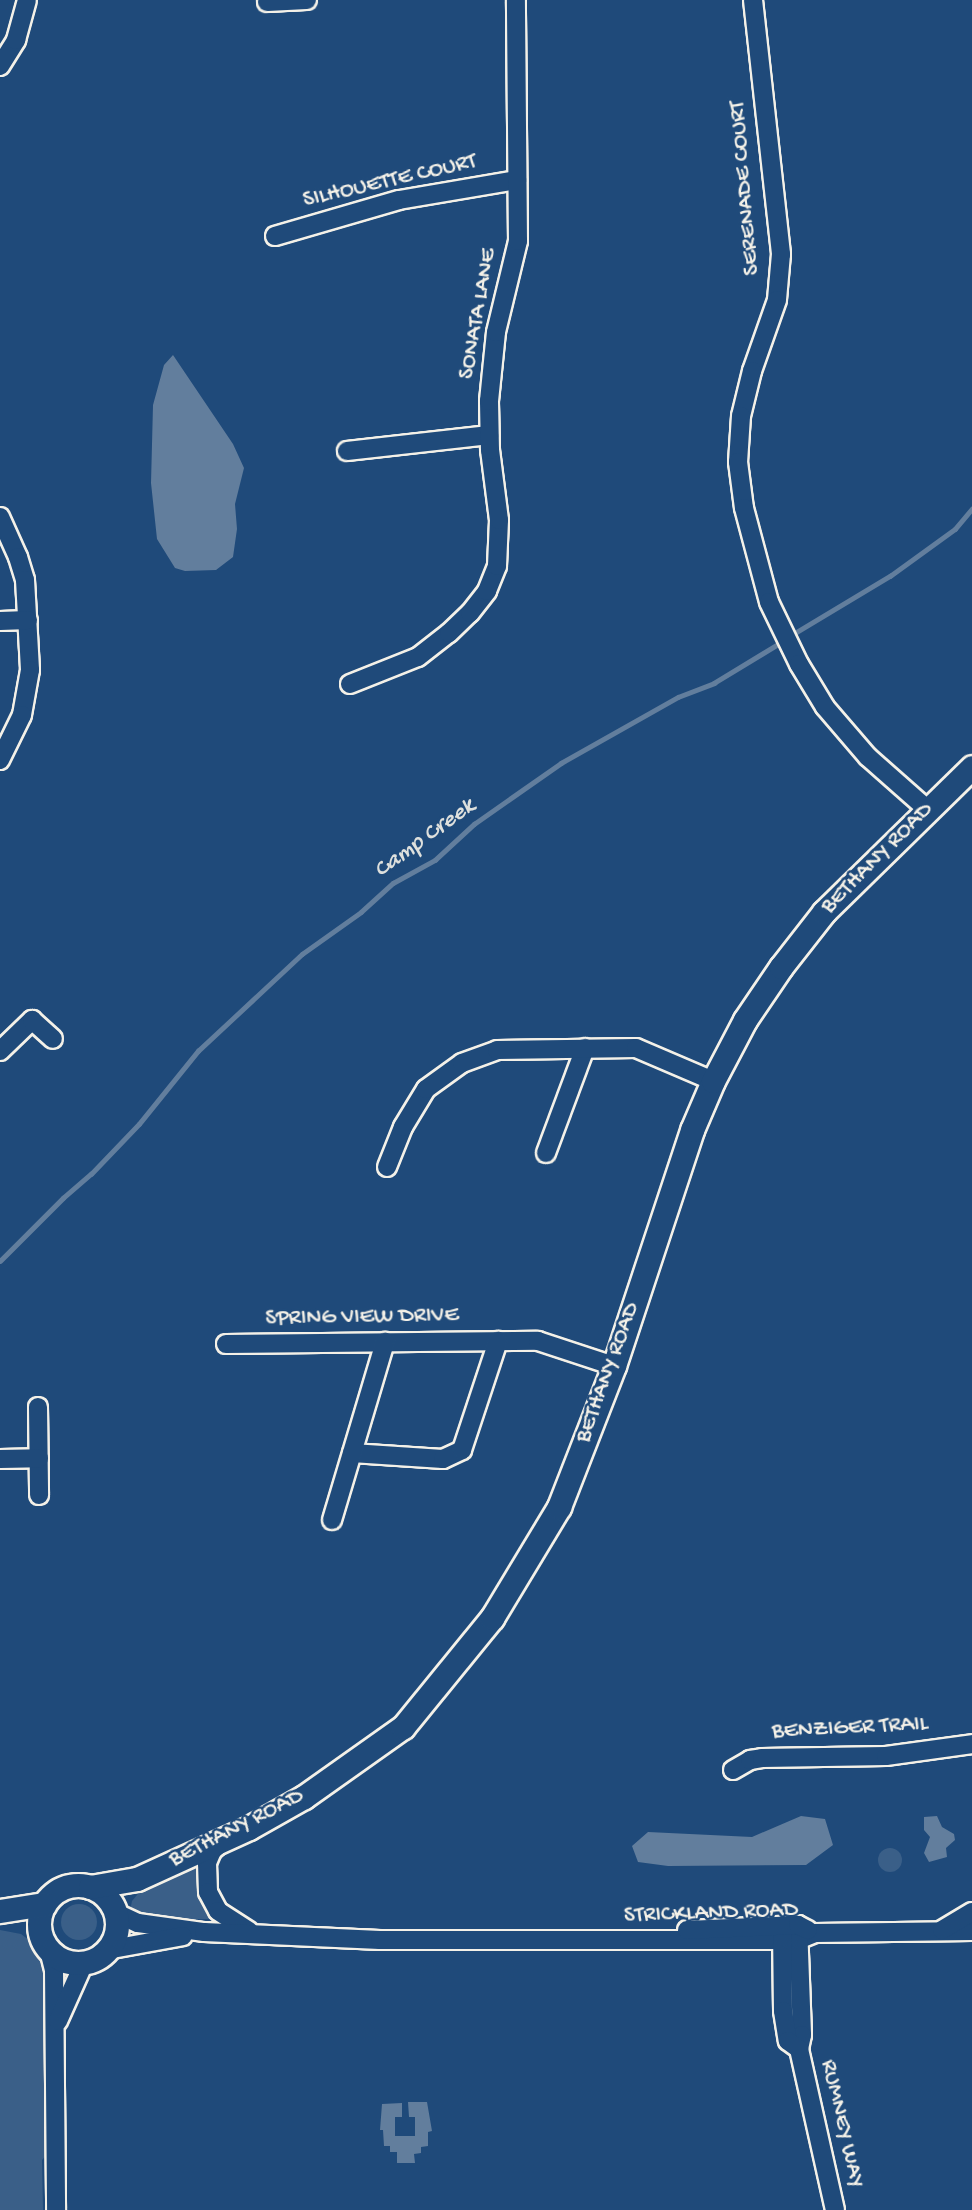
<!DOCTYPE html>
<style>
body{margin:0}
#map{position:relative;width:972px;height:2210px;overflow:hidden;background:#1f4a7a;font-family:"Gochi Hand",sans-serif}
div>[style]{position:absolute}
.green>*{inset:0;background:#3a5f88}
.round{border-radius:50%}
.water>*{inset:0;background:#627e9d}
.stream>*{height:4.5px;margin:-2.25px;padding:0 2.25px;transform-origin:2.25px;border-radius:2.25px;background:#627e9d}
.roads{filter:drop-shadow(2px 0 #f4f1e8) drop-shadow(-2px 0 #f4f1e8) drop-shadow(0 2px #f4f1e8) drop-shadow(0 -2px #f4f1e8)}
.minor>*{height:18px;margin:-9px;padding:0 9px;transform-origin:9px;border-radius:9px;background:#1f4a7a}
.tertiary>*{height:23px;margin:-11.5px;padding:0 11.5px;transform-origin:11.5px;border-radius:11.5px;background:#1f4a7a}
.tertiary>.ring{margin:-11.5px;padding:0;box-sizing:content-box;background:none;border:23px solid #1f4a7a;border-radius:50%}
span{translate:-50% -50%;white-space:nowrap;text-align:center;line-height:1.15;-webkit-text-stroke:5px #1f4a7a;paint-order:stroke}
.street-label{font-size:23px;color:#f4f1e8}
.water-label{font-size:24px;color:#dee0dd;font-style:italic}
</style>
<div id="map">
<div class="green">
<i class="round" style="left:878px;top:1848px;width:24px;height:24px"></i>
<i style="clip-path:polygon(196px 1868px,196px 1889px,212px 1919px,149px 1919px,130px 1911px,132px 1901px,142px 1889px)"></i>
<i class="round" style="left:61px;top:1904px;width:36px;height:36px"></i>
<i style="clip-path:polygon(0 1930px,21px 1934px,37px 1946px,47px 1979px,49px 2152px,42px 2160px,43px 2210px,0 2210px)"></i>
</div>
<div class="water">
<i style="clip-path:polygon(173px 355px,233px 444px,244px 468px,235px 504px,237px 529px,233px 557px,216px 570px,185px 571px,175px 568px,157px 539px,151px 483px,153px 405px,164px 365px)"></i>
<i style="clip-path:polygon(801px 1816px,825px 1819px,833px 1845px,806px 1865px,668px 1866px,638px 1862px,632px 1846px,648px 1832px,752px 1837px)"></i>
<i style="clip-path:polygon(937px 1816px,942px 1827px,954px 1834px,955px 1840px,946px 1848px,947px 1857px,929px 1862px,924px 1853px,930px 1837px,924px 1830px,924px 1817px)"></i>
<i style="clip-path:polygon(408px 2102px,427px 2102px,432px 2131px,428px 2132px,428px 2146px,421px 2147px,421px 2153px,414px 2154px,415px 2163px,397px 2163px,397px 2152px,390px 2152px,390px 2146px,384px 2146px,383px 2130px,380px 2130px,382px 2104px,402px 2103px,402px 2117px,395px 2117px,395px 2136px,415px 2136px,415px 2117px,409px 2117px)"></i>
</div>
<div class="stream">
<i style="left:790px;top:636px;width:117px;rotate:-31deg"></i>
<i style="left:890px;top:576px;width:80px;rotate:-35.9deg"></i>
<i style="left:955px;top:529px;width:26px;rotate:-50deg"></i>
<i style="left:0;top:1261px;width:89px;rotate:-45deg"></i>
<i style="left:63px;top:1198px;width:37px;rotate:-41deg"></i>
<i style="left:91px;top:1174px;width:69px;rotate:-46.2deg"></i>
<i style="left:139px;top:1124px;width:94px;rotate:-51.1deg"></i>
<i style="left:198px;top:1051px;width:142px;rotate:-43deg"></i>
<i style="left:302px;top:954px;width:72px;rotate:-35.4deg"></i>
<i style="left:361px;top:912px;width:43px;rotate:-42.2deg"></i>
<i style="left:393px;top:883px;width:48px;rotate:-28.7deg"></i>
<i style="left:435px;top:860px;width:53px;rotate:-42.7deg"></i>
<i style="left:474px;top:824px;width:106px;rotate:-35deg"></i>
<i style="left:561px;top:763px;width:134px;rotate:-29.4deg"></i>
<i style="left:678px;top:697px;width:39px;rotate:-21deg"></i>
<i style="left:714px;top:683px;width:81px;rotate:-31.3deg"></i>
</div>
<div class="roads">
<div class="minor">
<i style="left:753px;top:0;width:256px;rotate:83.7deg"></i>
<i style="left:781px;top:254px;width:46px;rotate:95deg"></i>
<i style="left:777px;top:300px;width:75px;rotate:109.4deg"></i>
<i style="left:752px;top:371px;width:46px;rotate:103.7deg"></i>
<i style="left:741px;top:416px;width:46px;rotate:93.7deg"></i>
<i style="left:738px;top:462px;width:46px;rotate:82.6deg"></i>
<i style="left:744px;top:508px;width:97px;rotate:75.1deg"></i>
<i style="left:769px;top:602px;width:69px;rotate:64.2deg"></i>
<i style="left:799px;top:664px;width:50px;rotate:58.8deg"></i>
<i style="left:825px;top:707px;width:66px;rotate:49.3deg"></i>
<i style="left:868px;top:757px;width:79px;rotate:41.4deg"></i>
<i style="left:267px;top:2px;width:40px;rotate:-2.9deg"></i>
<i style="left:0;top:66px;width:31px;rotate:-58deg"></i>
<i style="left:16px;top:40px;width:41px;rotate:-74.6deg"></i>
<i style="left:275px;top:236px;width:129px;rotate:-16.2deg"></i>
<i style="left:399px;top:200px;width:120px;rotate:-9.6deg"></i>
<i style="left:347px;top:451px;width:143px;rotate:-6.4deg"></i>
<i style="left:0;top:517px;width:44px;rotate:65.8deg"></i>
<i style="left:18px;top:557px;width:24px;rotate:73deg"></i>
<i style="left:25px;top:580px;width:90px;rotate:86.8deg"></i>
<i style="left:30px;top:670px;width:46px;rotate:100.1deg"></i>
<i style="left:22px;top:715px;width:50px;rotate:116.1deg"></i>
<i style="left:0;top:621px;width:28px;rotate:-2deg"></i>
<i style="left:350px;top:684px;width:73px;rotate:-21.7deg"></i>
<i style="left:418px;top:657px;width:39px;rotate:-38deg"></i>
<i style="left:449px;top:633px;width:29px;rotate:-44deg"></i>
<i style="left:470px;top:613px;width:28px;rotate:-52deg"></i>
<i style="left:487px;top:591px;width:27px;rotate:-68deg"></i>
<i style="left:497px;top:566px;width:46px;rotate:-87.5deg"></i>
<i style="left:499px;top:520px;width:71px;rotate:-97.3deg"></i>
<i style="left:490px;top:450px;width:49px;rotate:-91.2deg"></i>
<i style="left:489px;top:401px;width:69px;rotate:-84.2deg"></i>
<i style="left:496px;top:332px;width:94px;rotate:-76.4deg"></i>
<i style="left:518px;top:241px;width:241px;rotate:-90.5deg"></i>
<i style="left:0;top:1051px;width:45px;rotate:-44.1deg"></i>
<i style="left:32px;top:1020px;width:28px;rotate:42deg"></i>
<i style="left:546px;top:1153px;width:112px;rotate:-69.6deg"></i>
<i style="left:387px;top:1167px;width:43px;rotate:-68.2deg"></i>
<i style="left:403px;top:1127px;width:44px;rotate:-58.8deg"></i>
<i style="left:426px;top:1089px;width:44px;rotate:-35.8deg"></i>
<i style="left:462px;top:1063px;width:37px;rotate:-20deg"></i>
<i style="left:497px;top:1050px;width:139px;rotate:-0.8deg"></i>
<i style="left:636px;top:1048px;width:84px;rotate:23.2deg"></i>
<i style="left:226px;top:1344px;width:312px;rotate:-0.6deg"></i>
<i style="left:538px;top:1341px;width:80px;rotate:18.2deg"></i>
<i style="left:38px;top:1407px;width:88px;rotate:89.3deg"></i>
<i style="left:352px;top:1453px;width:91px;rotate:3.8deg"></i>
<i style="left:443px;top:1459px;width:21px;rotate:-25deg"></i>
<i style="left:462px;top:1450px;width:115px;rotate:-71.7deg"></i>
<i style="left:0;top:1459px;width:39px;rotate:-1deg"></i>
<i style="left:332px;top:1520px;width:186px;rotate:-73.4deg"></i>
<i style="left:733px;top:1770px;width:20px;rotate:-30deg"></i>
<i style="left:750px;top:1760px;width:12px;rotate:-9deg"></i>
<i style="left:762px;top:1758px;width:124px;rotate:-0.9deg"></i>
<i style="left:886px;top:1756px;width:87px;rotate:-7.9deg"></i>
<i style="left:223px;top:1841px;width:15px;rotate:138deg"></i>
<i style="left:212px;top:1851px;width:13px;rotate:113deg"></i>
<i style="left:207px;top:1863px;width:29px;rotate:88deg"></i>
<i style="left:208px;top:1892px;width:21px;rotate:62deg"></i>
<i style="left:218px;top:1911px;width:37px;rotate:33deg"></i>
<i style="left:114px;top:1912px;width:26px;rotate:25deg"></i>
<i style="left:138px;top:1923px;width:67px;rotate:7.8deg"></i>
<i style="left:204px;top:1932px;width:176px;rotate:2.6deg"></i>
<i style="left:380px;top:1940px;width:418px"></i>
<i style="left:798px;top:1940px;width:18px;rotate:-22deg"></i>
<i style="left:815px;top:1933px;width:157px;rotate:-0.7deg"></i>
<i style="left:798px;top:1925px;width:110px;rotate:87.9deg"></i>
<i style="left:802px;top:2035px;width:14px;rotate:102deg"></i>
<i style="left:799px;top:2049px;width:165px;rotate:77.4deg"></i>
<i style="left:782px;top:1929px;width:82px;rotate:89.3deg"></i>
<i style="left:783px;top:2011px;width:30px;rotate:81deg"></i>
<i style="left:788px;top:2041px;width:14px;rotate:36deg"></i>
<i style="left:687px;top:1930px;width:111px;rotate:-2.6deg"></i>
<i style="left:798px;top:1925px;width:11px;rotate:27deg"></i>
<i style="left:942px;top:1930px;width:35px;rotate:-31deg"></i>
<i style="left:107px;top:1950px;width:77px;rotate:-10.4deg"></i>
<i style="left:50px;top:1954px;width:16px;rotate:76deg"></i>
<i style="left:54px;top:1970px;width:240px;rotate:89.5deg"></i>
<i style="left:58px;top:2021px;width:64px;rotate:-65.9deg"></i>
</div>
<div class="tertiary">
<i class="ring" style="left:39px;top:1885px;width:55px;height:55px"></i>
<i style="left:90px;top:1887px;width:48px;rotate:-9.7deg"></i>
<i style="left:137px;top:1879px;width:123px;rotate:-24.5deg"></i>
<i style="left:249px;top:1828px;width:63px;rotate:-29.4deg"></i>
<i style="left:304px;top:1797px;width:121px;rotate:-35.3deg"></i>
<i style="left:403px;top:1727px;width:141px;rotate:-50.8deg"></i>
<i style="left:492px;top:1618px;width:130px;rotate:-58.9deg"></i>
<i style="left:559px;top:1507px;width:151px;rotate:-68.7deg"></i>
<i style="left:614px;top:1366px;width:249px;rotate:-71.7deg"></i>
<i style="left:692px;top:1130px;width:53px;rotate:-66.8deg"></i>
<i style="left:713px;top:1081px;width:69px;rotate:-62.3deg"></i>
<i style="left:745px;top:1020px;width:64px;rotate:-55.8deg"></i>
<i style="left:781px;top:967px;width:70px;rotate:-52deg"></i>
<i style="left:824px;top:912px;width:207px;rotate:-44.4deg"></i>
<i style="left:0;top:1911px;width:45px;rotate:-9deg"></i>
</div>
</div>
<div class="street-label">
<span style="left:390px;top:182px;rotate:-13deg">SILHOUETTE COURT</span>
<span style="left:746px;top:188px;rotate:-95deg">SERENADE COURT</span>
<span style="left:479px;top:314px;rotate:-80deg">SONATA LANE</span>
<span style="left:878px;top:859px;rotate:-45deg">BETHANY ROAD</span>
<span style="left:362px;top:1318px;rotate:-1deg">SPRING VIEW DRIVE</span>
<span style="left:609px;top:1373px;rotate:-70deg">BETHANY ROAD</span>
<span style="left:850px;top:1729px;rotate:-3deg">BENZIGER TRAIL</span>
<span style="left:237px;top:1829px;rotate:-27deg">BETHANY ROAD</span>
<span style="left:711px;top:1914px;rotate:-2deg">STRICKLAND ROAD</span>
<span style="left:841px;top:2124px;rotate:77deg">RUMNEY WAY</span>
</div>
<div class="water-label">
<span style="left:425px;top:839px;rotate:-36deg">Camp Creek</span>
</div>
</div>
